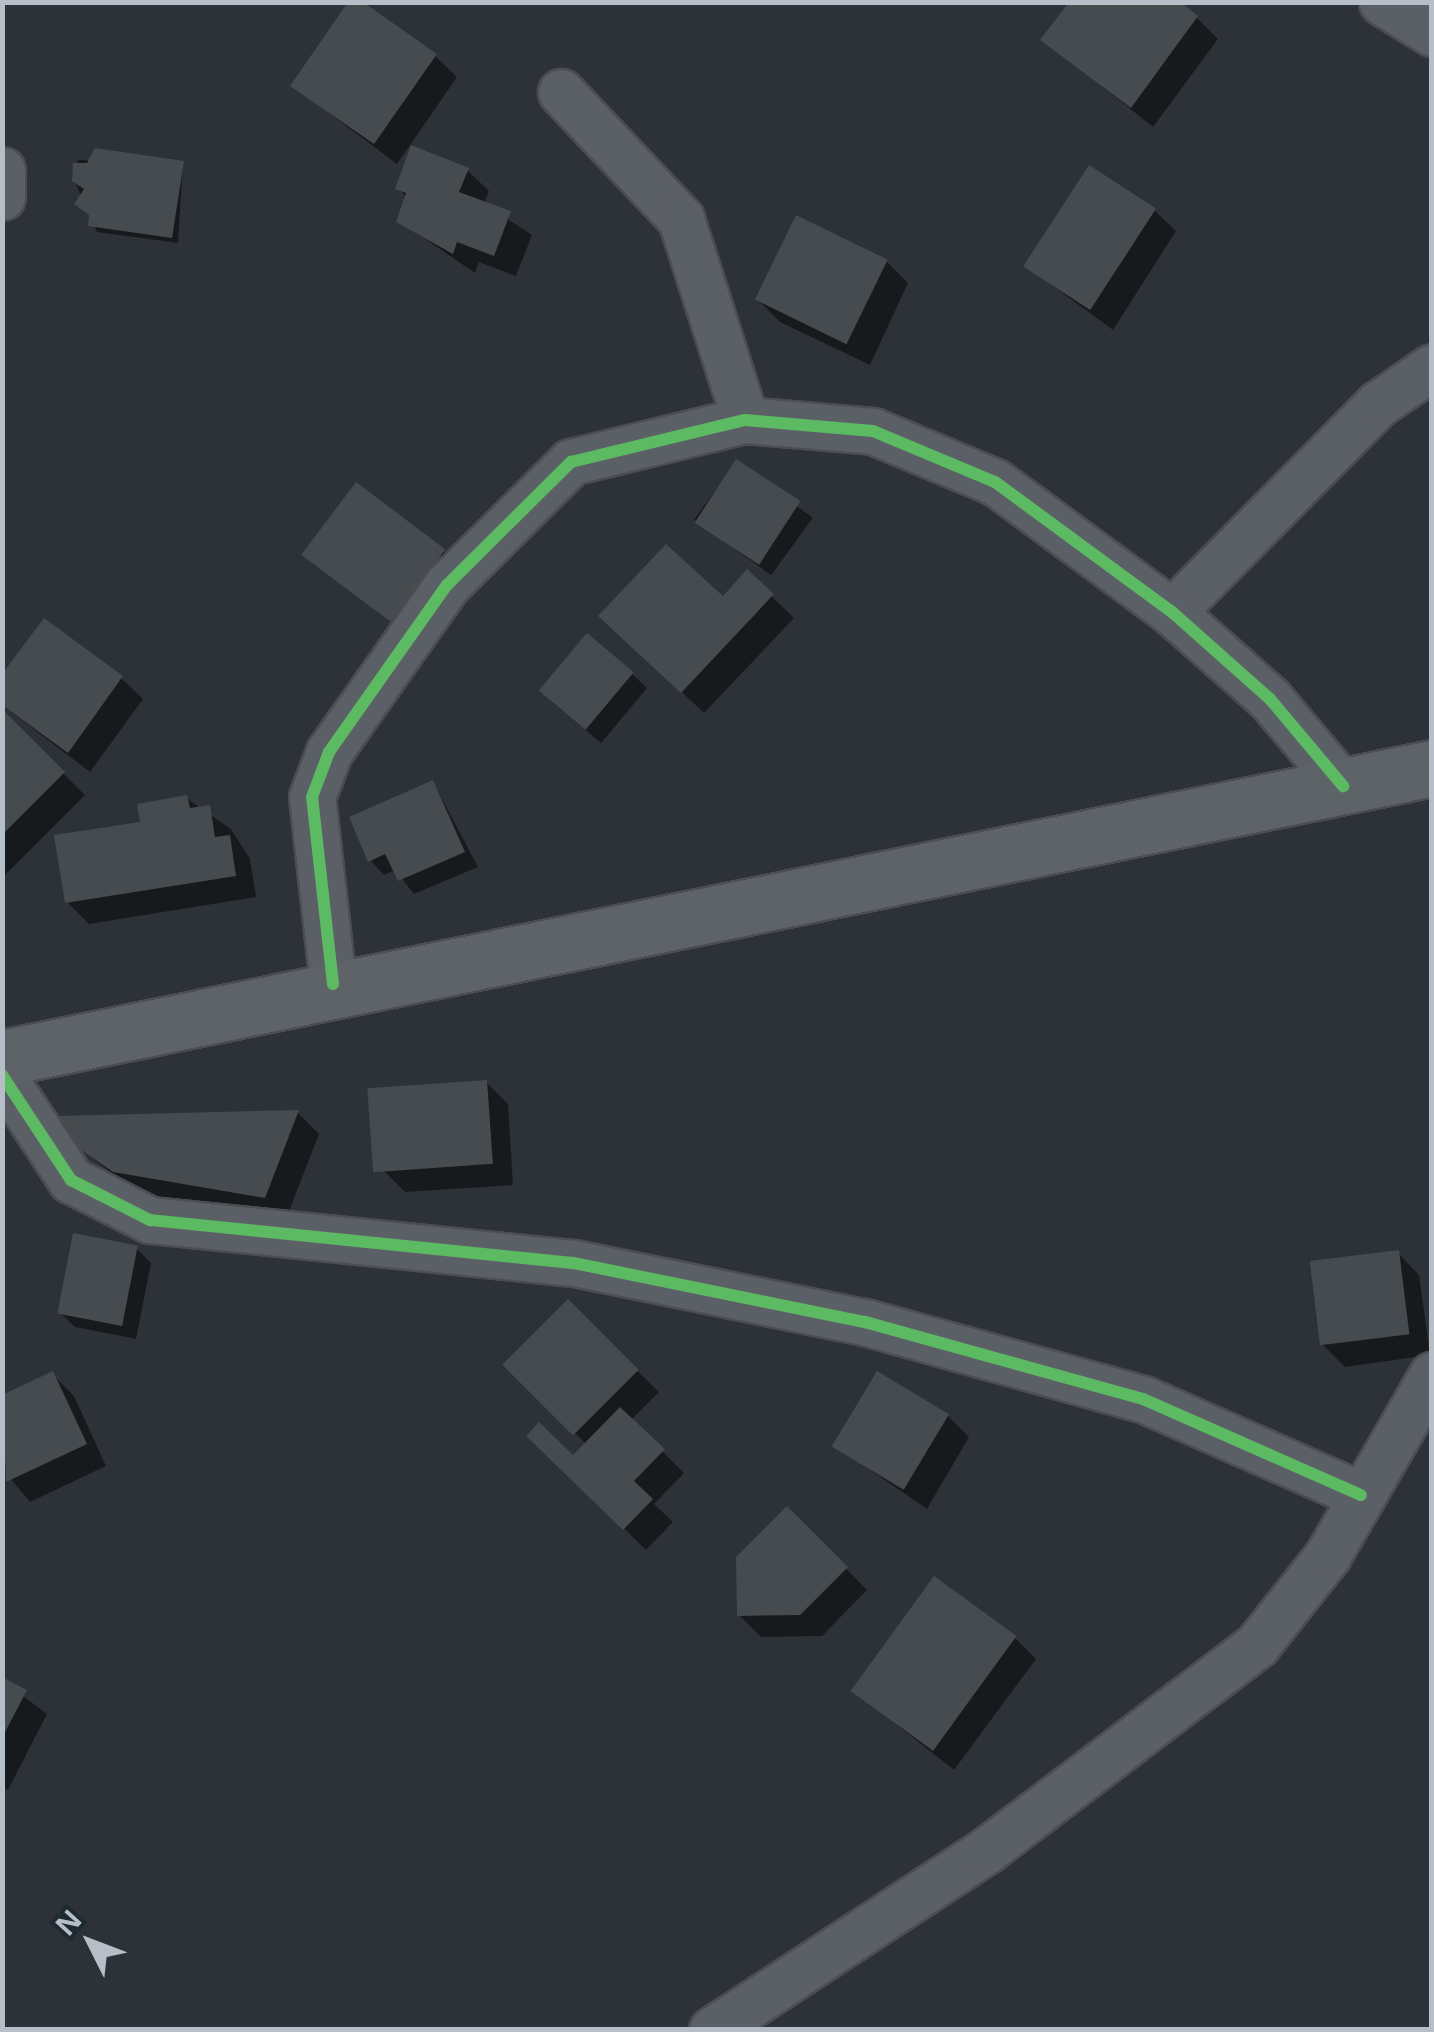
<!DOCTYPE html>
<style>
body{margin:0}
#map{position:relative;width:1434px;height:2032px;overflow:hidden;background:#2c3237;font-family:"Open Sans",sans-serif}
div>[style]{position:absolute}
.shadow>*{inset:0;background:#0007;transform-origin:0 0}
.building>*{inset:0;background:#454b4f;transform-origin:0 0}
.roads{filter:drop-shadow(2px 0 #4a4e52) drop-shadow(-2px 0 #4a4e52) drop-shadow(0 2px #4a4e52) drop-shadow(0 -2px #4a4e52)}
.street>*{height:45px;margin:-22.5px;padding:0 22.5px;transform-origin:22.5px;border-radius:22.5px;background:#5b6066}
.primary>*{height:55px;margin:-27.5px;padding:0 27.5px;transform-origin:27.5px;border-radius:27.5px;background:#5d6367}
.cycleway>*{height:12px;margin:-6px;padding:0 6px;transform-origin:6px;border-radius:6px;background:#5cba63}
span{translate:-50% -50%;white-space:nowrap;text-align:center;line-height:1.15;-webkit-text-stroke:9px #1f2932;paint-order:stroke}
.frame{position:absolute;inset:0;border:5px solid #b6bfc8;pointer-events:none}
.north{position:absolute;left:40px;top:1892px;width:100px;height:100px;-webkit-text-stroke:8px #1f2932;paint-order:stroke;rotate:312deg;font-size:28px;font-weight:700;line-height:40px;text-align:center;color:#b6bfc8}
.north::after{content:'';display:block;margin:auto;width:35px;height:45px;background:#b6bfc8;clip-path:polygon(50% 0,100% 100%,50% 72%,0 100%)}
</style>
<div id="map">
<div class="shadow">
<i style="clip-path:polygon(1197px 18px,1218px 39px,1153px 127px,1044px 40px)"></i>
<i style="clip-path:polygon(435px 56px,457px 77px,397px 164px,293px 86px)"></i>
<i style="clip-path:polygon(78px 160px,183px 163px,178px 243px,97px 232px,74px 180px)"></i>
<i style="clip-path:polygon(467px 170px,489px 191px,484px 204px,532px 235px,516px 276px,479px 262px,475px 273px,399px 221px,407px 198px,398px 188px)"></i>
<i style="clip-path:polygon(1154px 210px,1176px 231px,1113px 330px,1027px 267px)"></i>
<i style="clip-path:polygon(887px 262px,908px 283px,870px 365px,780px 322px,758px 300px)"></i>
<i style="left:736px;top:462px;width:95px;height:71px;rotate:36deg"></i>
<i style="clip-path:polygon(444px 551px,466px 573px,414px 641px,304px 554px)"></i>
<i style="clip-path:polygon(747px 573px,794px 618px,704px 713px,623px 637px,723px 600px)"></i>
<i style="clip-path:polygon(632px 674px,647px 688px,601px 743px,556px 705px)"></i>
<i style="clip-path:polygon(121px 678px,143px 699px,90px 772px,2px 705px)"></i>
<i style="clip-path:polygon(2px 713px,85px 795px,4px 876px,2px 874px)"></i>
<i style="clip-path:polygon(433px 782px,478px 867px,414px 894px,395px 870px,384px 875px,370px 860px)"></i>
<i style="clip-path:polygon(186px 798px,231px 829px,250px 859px,256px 897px,89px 924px,67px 902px,143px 824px)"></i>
<i style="clip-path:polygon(486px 1082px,508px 1104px,513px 1185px,405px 1192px,383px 1170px)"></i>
<i style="clip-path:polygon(298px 1113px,319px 1134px,286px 1219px,137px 1193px,54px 1128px)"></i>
<i style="clip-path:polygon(136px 1248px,151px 1263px,136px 1339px,75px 1327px,60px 1313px)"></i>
<i style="clip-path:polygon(1398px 1253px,1419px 1275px,1430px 1355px,1345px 1367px,1323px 1345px)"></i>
<i style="clip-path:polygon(568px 1303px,659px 1392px,631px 1420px,684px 1473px,654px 1504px,673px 1522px,646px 1550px,529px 1436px,573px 1459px,587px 1445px,506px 1365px)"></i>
<i style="clip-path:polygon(52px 1374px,74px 1396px,106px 1466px,30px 1502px,2px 1468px,2px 1398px)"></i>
<i style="clip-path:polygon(948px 1416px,969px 1437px,927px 1509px,836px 1446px)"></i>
<i style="clip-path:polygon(787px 1509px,867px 1590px,822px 1636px,761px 1637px,739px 1615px)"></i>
<i style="clip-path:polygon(1015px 1638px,1036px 1659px,954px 1770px,853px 1690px)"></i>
<i style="clip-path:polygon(2px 1680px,47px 1714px,8px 1790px,2px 1787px)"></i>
</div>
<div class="building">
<i style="clip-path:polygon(348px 2px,363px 2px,437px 54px,374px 144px,290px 86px)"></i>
<i style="clip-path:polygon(1069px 2px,1180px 2px,1198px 16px,1131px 108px,1040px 40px)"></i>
<i style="clip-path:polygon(411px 145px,469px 168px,459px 192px,511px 211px,494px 256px,457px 242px,453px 254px,396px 222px,406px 193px,395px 189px)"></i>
<i style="clip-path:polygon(95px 148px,184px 161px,172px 238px,88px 226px,89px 215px,74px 204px,84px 189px,72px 181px,73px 163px,87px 163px)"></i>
<i style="left:1089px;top:165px;width:80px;height:121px;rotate:33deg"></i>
<i style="left:796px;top:215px;width:102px;height:94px;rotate:26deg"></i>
<i style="left:736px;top:459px;width:77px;height:76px;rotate:33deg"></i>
<i style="left:356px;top:482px;width:112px;height:91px;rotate:37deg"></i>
<i style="clip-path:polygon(666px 544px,723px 596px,747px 569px,774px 594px,681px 693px,598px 616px)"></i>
<i style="clip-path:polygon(44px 618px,123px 676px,68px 753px,2px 705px,2px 674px)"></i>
<i style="left:587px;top:633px;width:61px;height:75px;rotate:40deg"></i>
<i style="clip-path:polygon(2px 709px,65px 772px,2px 835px)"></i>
<i style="clip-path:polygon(433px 780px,465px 852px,398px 881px,385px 854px,368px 862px,349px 817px)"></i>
<i style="clip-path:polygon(187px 795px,190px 808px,210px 805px,215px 837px,230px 835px,236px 876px,65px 903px,54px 835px,140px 822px,137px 804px)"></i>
<i style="left:487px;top:1080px;width:84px;height:120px;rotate:86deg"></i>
<i style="clip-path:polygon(299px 1110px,265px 1198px,113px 1172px,51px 1129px,56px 1116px)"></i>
<i style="left:73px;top:1233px;width:66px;height:82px;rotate:11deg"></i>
<i style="left:1399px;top:1250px;width:85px;height:90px;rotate:83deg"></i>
<i style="left:568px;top:1299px;width:100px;height:93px;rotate:45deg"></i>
<i style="clip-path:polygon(53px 1371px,87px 1444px,6px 1482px,2px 1395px)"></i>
<i style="left:877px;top:1371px;width:84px;height:88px;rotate:31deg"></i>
<i style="clip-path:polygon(620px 1407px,665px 1449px,634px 1481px,653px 1499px,623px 1530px,526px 1436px,539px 1422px,573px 1455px)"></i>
<i style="clip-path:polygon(787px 1506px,848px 1567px,800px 1615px,737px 1616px,736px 1557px)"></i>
<i style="left:934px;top:1576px;width:102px;height:142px;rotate:36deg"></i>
<i style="clip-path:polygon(2px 1677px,27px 1690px,2px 1738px)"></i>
</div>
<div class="roads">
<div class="street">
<i style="left:1382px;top:2px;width:59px;rotate:31.8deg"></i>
<i style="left:561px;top:92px;width:175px;rotate:46.6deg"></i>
<i style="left:681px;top:219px;width:211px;rotate:72.3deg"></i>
<i style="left:2px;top:170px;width:27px;rotate:90deg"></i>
<i style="left:1172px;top:612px;width:293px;rotate:-45.3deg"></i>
<i style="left:1378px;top:404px;width:65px;rotate:-34.4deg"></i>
<i style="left:333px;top:984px;width:188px;rotate:-96.4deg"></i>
<i style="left:312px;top:797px;width:48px;rotate:-69.3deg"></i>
<i style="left:329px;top:752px;width:204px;rotate:-54.8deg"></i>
<i style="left:447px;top:585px;width:175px;rotate:-44.8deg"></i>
<i style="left:571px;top:462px;width:179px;rotate:-13.6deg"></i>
<i style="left:745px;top:420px;width:128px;rotate:4.9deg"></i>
<i style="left:873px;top:431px;width:132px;rotate:22.7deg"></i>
<i style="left:995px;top:482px;width:220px;rotate:36.3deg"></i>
<i style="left:1172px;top:612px;width:131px;rotate:41.6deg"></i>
<i style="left:1270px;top:699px;width:114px;rotate:50deg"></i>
<i style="left:2px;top:1075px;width:126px;rotate:56.7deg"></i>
<i style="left:71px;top:1180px;width:89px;rotate:26.9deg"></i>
<i style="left:150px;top:1220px;width:426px;rotate:5.8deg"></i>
<i style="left:574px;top:1263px;width:297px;rotate:11.5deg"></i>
<i style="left:865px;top:1322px;width:288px;rotate:15.5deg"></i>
<i style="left:1143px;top:1399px;width:238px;rotate:23.8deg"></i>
<i style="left:712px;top:2030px;width:329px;rotate:-33.2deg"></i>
<i style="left:987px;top:1850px;width:339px;rotate:-37.2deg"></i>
<i style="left:1257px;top:1645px;width:115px;rotate:-51.7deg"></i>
<i style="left:1328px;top:1555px;width:208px;rotate:-60deg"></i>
</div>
<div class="primary">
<i style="left:2px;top:1058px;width:1459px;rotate:-11.46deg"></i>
</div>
</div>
<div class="cycleway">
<i style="left:333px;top:984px;width:188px;rotate:-96.4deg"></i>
<i style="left:312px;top:797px;width:48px;rotate:-69.3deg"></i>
<i style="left:329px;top:752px;width:204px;rotate:-54.8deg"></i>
<i style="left:447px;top:585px;width:175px;rotate:-44.8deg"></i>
<i style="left:571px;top:462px;width:179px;rotate:-13.6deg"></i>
<i style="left:745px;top:420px;width:128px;rotate:4.9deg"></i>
<i style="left:873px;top:431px;width:132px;rotate:22.7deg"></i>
<i style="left:995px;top:482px;width:220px;rotate:36.3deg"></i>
<i style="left:1172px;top:612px;width:131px;rotate:41.6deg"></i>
<i style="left:1270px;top:699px;width:114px;rotate:50deg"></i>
<i style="left:2px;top:1075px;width:126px;rotate:56.7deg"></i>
<i style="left:71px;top:1180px;width:89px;rotate:26.9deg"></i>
<i style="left:150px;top:1220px;width:426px;rotate:5.8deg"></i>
<i style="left:574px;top:1263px;width:297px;rotate:11.5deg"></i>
<i style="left:865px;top:1322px;width:288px;rotate:15.5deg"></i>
<i style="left:1143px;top:1399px;width:238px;rotate:23.8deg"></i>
</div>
<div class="frame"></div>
<div class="north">N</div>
</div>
